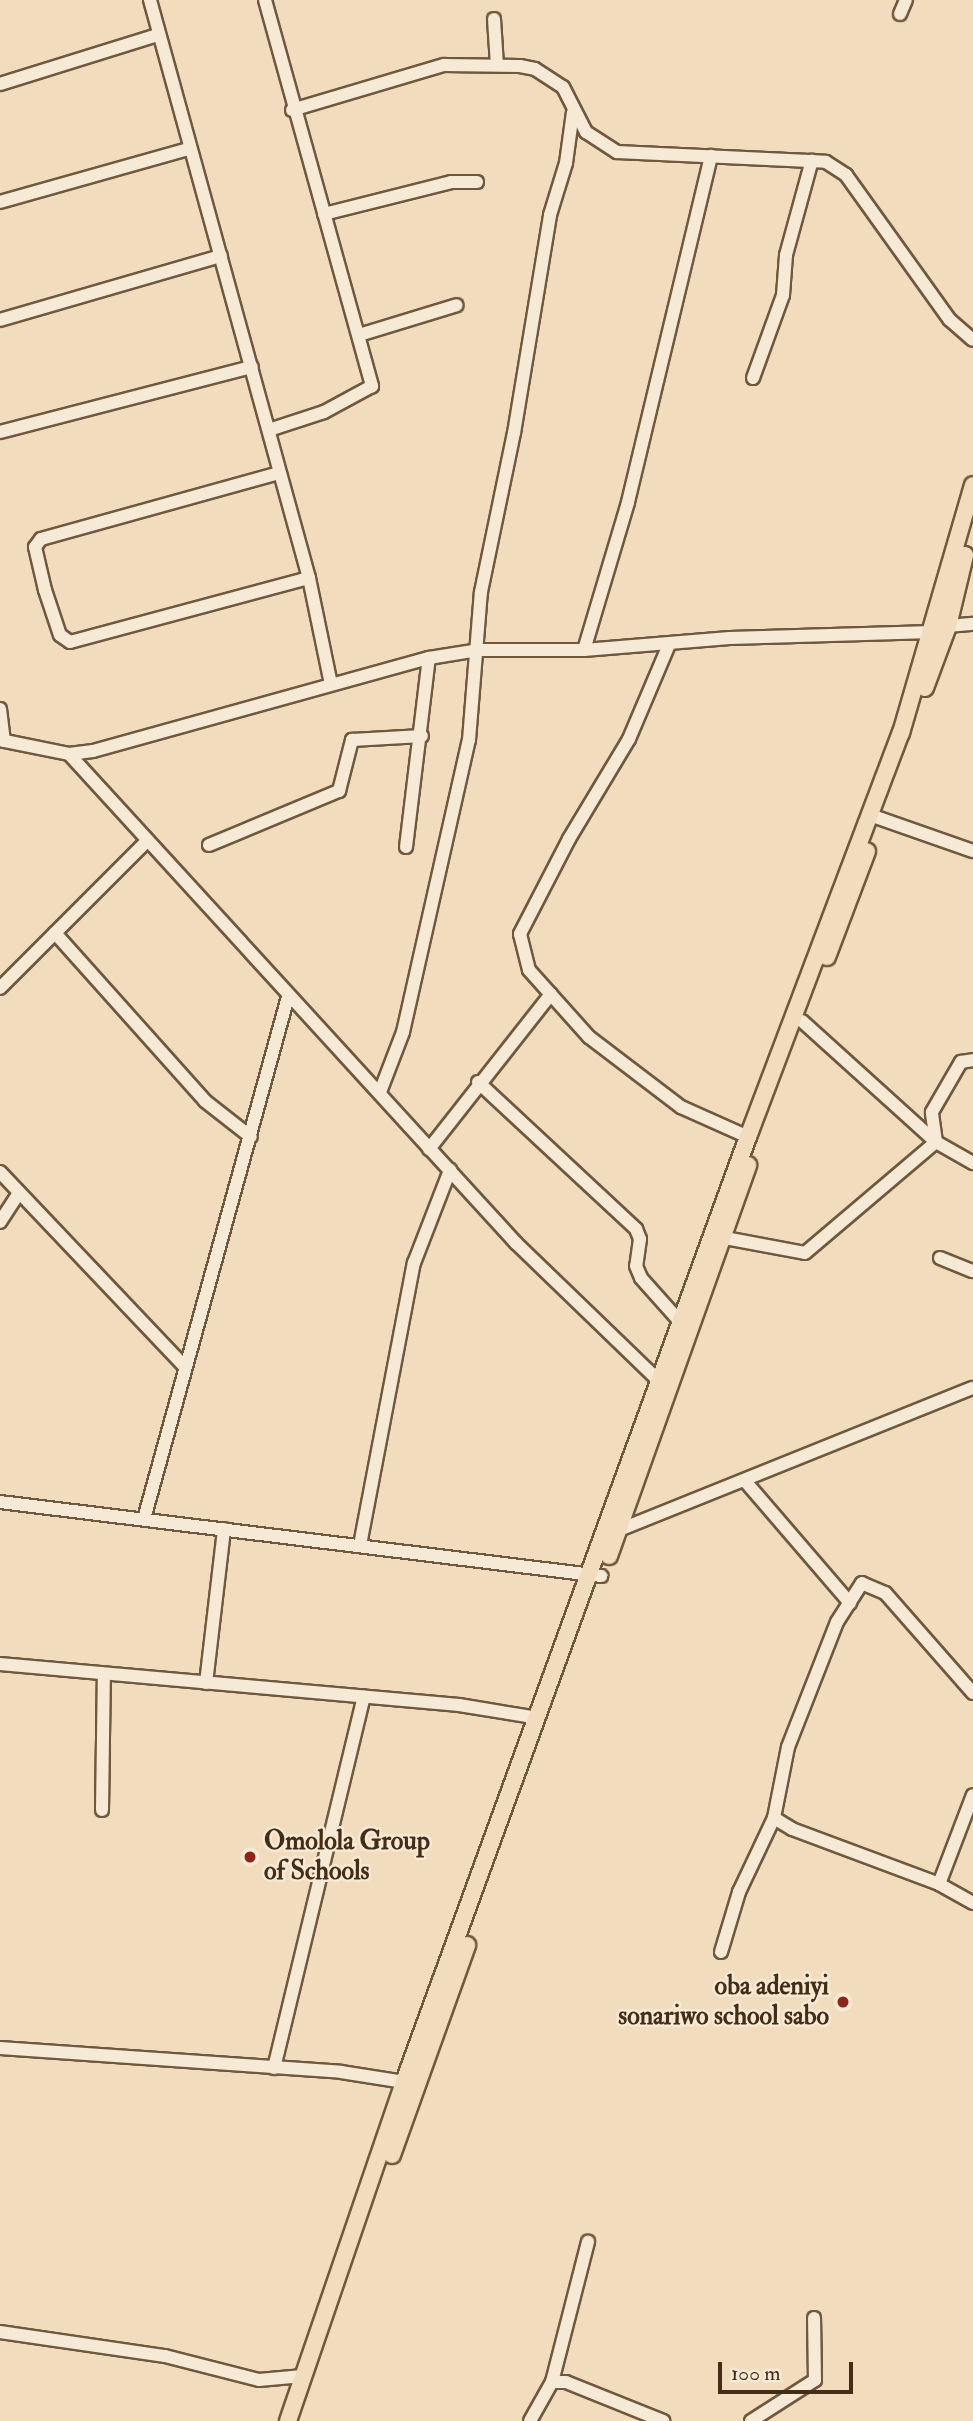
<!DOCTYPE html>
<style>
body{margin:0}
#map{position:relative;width:973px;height:2421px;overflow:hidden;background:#f1ddbe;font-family:"IM FELL Double Pica",serif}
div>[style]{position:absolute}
.roads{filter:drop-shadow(2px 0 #6e593f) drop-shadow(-2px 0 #6e593f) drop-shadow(0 2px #6e593f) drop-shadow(0 -2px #6e593f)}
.minor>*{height:12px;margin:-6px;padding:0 6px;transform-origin:6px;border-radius:6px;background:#f6e9d5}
.major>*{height:16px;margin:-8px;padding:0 8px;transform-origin:8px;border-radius:8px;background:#f1ddbe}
.dots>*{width:19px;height:19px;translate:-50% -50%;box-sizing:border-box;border:4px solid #f6e9d5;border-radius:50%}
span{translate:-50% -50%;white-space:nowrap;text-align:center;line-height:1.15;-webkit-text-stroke:5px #f6e9d5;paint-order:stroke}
.poi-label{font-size:26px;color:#432d15;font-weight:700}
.left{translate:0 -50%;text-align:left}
.right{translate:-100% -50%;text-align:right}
.scale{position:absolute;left:718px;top:2362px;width:135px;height:32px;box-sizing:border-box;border:4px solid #432d15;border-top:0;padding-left:9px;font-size:21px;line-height:24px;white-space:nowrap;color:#432d15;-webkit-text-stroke:5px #f6e9d5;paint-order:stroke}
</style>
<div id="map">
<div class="roads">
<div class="minor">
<i style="left:150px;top:0;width:599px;rotate:74.62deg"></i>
<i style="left:309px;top:578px;width:108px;rotate:78.3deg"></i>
<i style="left:265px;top:0;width:401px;rotate:74.5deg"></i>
<i style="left:372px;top:386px;width:55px;rotate:151.6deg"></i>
<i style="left:324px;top:412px;width:58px;rotate:161.9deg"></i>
<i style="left:900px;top:14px;width:15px;rotate:-67deg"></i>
<i style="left:494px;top:19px;width:46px;rotate:86.3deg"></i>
<i style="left:0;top:84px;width:164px;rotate:-17.3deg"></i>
<i style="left:292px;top:110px;width:159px;rotate:-16.5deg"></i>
<i style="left:444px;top:65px;width:76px;rotate:0.8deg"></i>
<i style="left:520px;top:66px;width:15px;rotate:11deg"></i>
<i style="left:535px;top:69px;width:33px;rotate:33deg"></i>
<i style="left:563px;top:87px;width:51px;rotate:62.9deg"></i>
<i style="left:586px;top:132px;width:37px;rotate:33deg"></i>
<i style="left:617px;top:152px;width:209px;rotate:2.7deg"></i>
<i style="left:826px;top:162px;width:24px;rotate:33deg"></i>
<i style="left:846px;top:175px;width:178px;rotate:54.4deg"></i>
<i style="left:950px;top:320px;width:30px;rotate:41deg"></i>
<i style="left:0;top:202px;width:196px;rotate:-15.7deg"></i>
<i style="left:324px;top:214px;width:131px;rotate:-14.1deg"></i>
<i style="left:451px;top:182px;width:26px"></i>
<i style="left:0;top:320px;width:230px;rotate:-16.2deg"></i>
<i style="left:359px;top:335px;width:102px;rotate:-17deg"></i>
<i style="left:753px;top:378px;width:88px;rotate:-70.1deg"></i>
<i style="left:783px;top:295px;width:40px;rotate:-85.7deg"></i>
<i style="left:786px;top:255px;width:98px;rotate:-74.7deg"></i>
<i style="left:0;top:432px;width:260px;rotate:-14.5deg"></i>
<i style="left:279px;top:473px;width:247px;rotate:164.5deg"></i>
<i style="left:41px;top:539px;width:10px;rotate:127deg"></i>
<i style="left:35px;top:547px;width:44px;rotate:76.9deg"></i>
<i style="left:45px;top:590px;width:47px;rotate:71.6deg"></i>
<i style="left:60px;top:635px;width:12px;rotate:35deg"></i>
<i style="left:70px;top:642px;width:247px;rotate:-15deg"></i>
<i style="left:948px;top:626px;width:25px;rotate:-5deg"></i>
<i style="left:668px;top:647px;width:100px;rotate:113deg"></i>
<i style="left:629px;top:739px;width:117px;rotate:121deg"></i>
<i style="left:569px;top:839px;width:107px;rotate:117.3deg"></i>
<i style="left:520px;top:934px;width:37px;rotate:76deg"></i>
<i style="left:529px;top:970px;width:90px;rotate:48.2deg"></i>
<i style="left:589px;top:1037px;width:116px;rotate:37.3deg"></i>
<i style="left:681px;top:1107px;width:73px;rotate:24.1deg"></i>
<i style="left:584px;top:650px;width:154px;rotate:-73.4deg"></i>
<i style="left:628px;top:502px;width:356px;rotate:-76.5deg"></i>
<i style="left:0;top:709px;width:32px;rotate:83deg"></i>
<i style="left:0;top:740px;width:70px;rotate:11.5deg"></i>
<i style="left:69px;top:754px;width:24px;rotate:-7deg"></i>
<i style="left:93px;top:751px;width:349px;rotate:-15.5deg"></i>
<i style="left:429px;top:658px;width:51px;rotate:-9.1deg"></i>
<i style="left:479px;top:650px;width:105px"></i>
<i style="left:584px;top:650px;width:146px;rotate:-4.7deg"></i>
<i style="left:730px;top:638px;width:202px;rotate:-1.7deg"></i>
<i style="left:69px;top:754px;width:663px;rotate:47.57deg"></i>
<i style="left:516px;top:1243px;width:200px;rotate:44deg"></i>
<i style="left:870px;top:815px;width:109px;rotate:19.3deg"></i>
<i style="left:209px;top:845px;width:141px;rotate:-22.6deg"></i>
<i style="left:339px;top:791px;width:53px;rotate:-75.7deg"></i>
<i style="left:352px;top:740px;width:70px;rotate:-3.3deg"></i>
<i style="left:406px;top:847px;width:190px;rotate:-83.1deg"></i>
<i style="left:55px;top:933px;width:225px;rotate:48.2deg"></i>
<i style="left:205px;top:1101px;width:58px;rotate:38deg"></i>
<i style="left:0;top:988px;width:206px;rotate:-45deg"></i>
<i style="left:802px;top:1021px;width:181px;rotate:42.1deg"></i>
<i style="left:936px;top:1142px;width:43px;rotate:29.6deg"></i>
<i style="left:478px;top:1082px;width:216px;rotate:42.9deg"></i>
<i style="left:636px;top:1229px;width:11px;rotate:68deg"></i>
<i style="left:640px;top:1239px;width:27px;rotate:98deg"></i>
<i style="left:636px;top:1266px;width:13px;rotate:67deg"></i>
<i style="left:641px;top:1278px;width:62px;rotate:48.3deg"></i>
<i style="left:380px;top:1092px;width:64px;rotate:-69deg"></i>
<i style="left:403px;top:1032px;width:299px;rotate:-77.3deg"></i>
<i style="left:469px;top:740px;width:148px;rotate:-85.4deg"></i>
<i style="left:481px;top:592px;width:162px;rotate:-78.3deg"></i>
<i style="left:514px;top:433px;width:221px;rotate:-80.6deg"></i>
<i style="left:550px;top:215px;width:54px;rotate:-72.9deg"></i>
<i style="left:566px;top:163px;width:51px;rotate:-82.2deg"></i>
<i style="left:936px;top:1142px;width:30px;rotate:-98deg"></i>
<i style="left:932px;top:1112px;width:58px;rotate:-59.9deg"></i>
<i style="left:961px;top:1062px;width:12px;rotate:-9deg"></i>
<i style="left:429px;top:1149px;width:197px;rotate:-51.8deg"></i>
<i style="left:0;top:1172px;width:269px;rotate:46.5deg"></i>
<i style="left:0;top:1222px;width:35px;rotate:-57deg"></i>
<i style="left:725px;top:1238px;width:81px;rotate:10.6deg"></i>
<i style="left:805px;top:1253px;width:172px;rotate:-40.3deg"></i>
<i style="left:940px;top:1258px;width:35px;rotate:22deg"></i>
<i style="left:745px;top:1481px;width:161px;rotate:49.3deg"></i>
<i style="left:0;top:1502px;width:606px;rotate:7.02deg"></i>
<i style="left:144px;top:1519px;width:541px;rotate:-74.58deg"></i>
<i style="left:619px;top:1530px;width:381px;rotate:-21.9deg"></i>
<i style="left:360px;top:1545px;width:287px;rotate:-79.2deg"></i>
<i style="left:414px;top:1263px;width:100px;rotate:-68.8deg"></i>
<i style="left:0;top:1664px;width:461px;rotate:5.1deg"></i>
<i style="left:459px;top:1705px;width:80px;rotate:9.3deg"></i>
<i style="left:206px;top:1683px;width:155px;rotate:-83.3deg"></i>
<i style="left:973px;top:1693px;width:133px;rotate:-131.3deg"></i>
<i style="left:885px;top:1593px;width:25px;rotate:-157deg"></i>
<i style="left:862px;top:1583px;width:46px;rotate:122.7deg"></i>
<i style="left:837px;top:1622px;width:134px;rotate:111.4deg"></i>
<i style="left:788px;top:1747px;width:72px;rotate:101.2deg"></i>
<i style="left:774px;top:1818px;width:21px;rotate:31deg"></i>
<i style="left:792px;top:1829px;width:157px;rotate:20.5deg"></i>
<i style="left:939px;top:1884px;width:39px;rotate:29deg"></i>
<i style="left:102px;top:1810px;width:136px;rotate:-89.2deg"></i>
<i style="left:939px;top:1884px;width:95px;rotate:-69.1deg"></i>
<i style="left:721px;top:1952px;width:63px;rotate:-73.3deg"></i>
<i style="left:739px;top:1892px;width:82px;rotate:-64.7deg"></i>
<i style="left:0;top:2048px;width:342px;rotate:4deg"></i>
<i style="left:341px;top:2072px;width:64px;rotate:9deg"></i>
<i style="left:274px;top:2068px;width:382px;rotate:-76.4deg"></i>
<i style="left:0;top:2332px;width:167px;rotate:8.3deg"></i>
<i style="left:165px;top:2356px;width:97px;rotate:14.3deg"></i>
<i style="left:259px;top:2380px;width:44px;rotate:-5.2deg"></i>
<i style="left:552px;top:2382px;width:14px"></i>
<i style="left:566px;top:2382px;width:105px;rotate:21.9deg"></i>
<i style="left:530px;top:2421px;width:45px;rotate:-60.6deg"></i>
<i style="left:552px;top:2382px;width:145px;rotate:-75.6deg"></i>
<i style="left:751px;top:2421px;width:76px;rotate:-32.6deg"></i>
<i style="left:815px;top:2380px;width:62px;rotate:-90.9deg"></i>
</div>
<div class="major">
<i style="left:925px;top:688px;width:66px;rotate:-69.6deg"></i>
<i style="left:948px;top:626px;width:73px;rotate:-76.5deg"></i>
<i style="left:827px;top:957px;width:113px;rotate:-69.3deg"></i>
<i style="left:609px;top:1556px;width:415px;rotate:-70.4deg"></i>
<i style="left:392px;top:2155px;width:223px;rotate:-70.3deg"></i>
<i style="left:288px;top:2421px;width:358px;rotate:-71.1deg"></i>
<i style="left:404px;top:2082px;width:1006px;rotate:-70deg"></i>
<i style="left:748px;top:1137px;width:432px;rotate:-69.3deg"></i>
<i style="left:901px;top:733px;width:258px;rotate:-73.8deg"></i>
</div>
</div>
<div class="dots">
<i style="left:250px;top:1857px;background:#8f2418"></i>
<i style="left:843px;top:2002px;background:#8f2418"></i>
</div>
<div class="poi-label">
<span class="left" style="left:264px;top:1857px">Omolola Group<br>of Schools</span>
<span class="right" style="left:829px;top:2002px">oba adeniyi<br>sonariwo school sabo</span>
</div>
<div class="scale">100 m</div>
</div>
